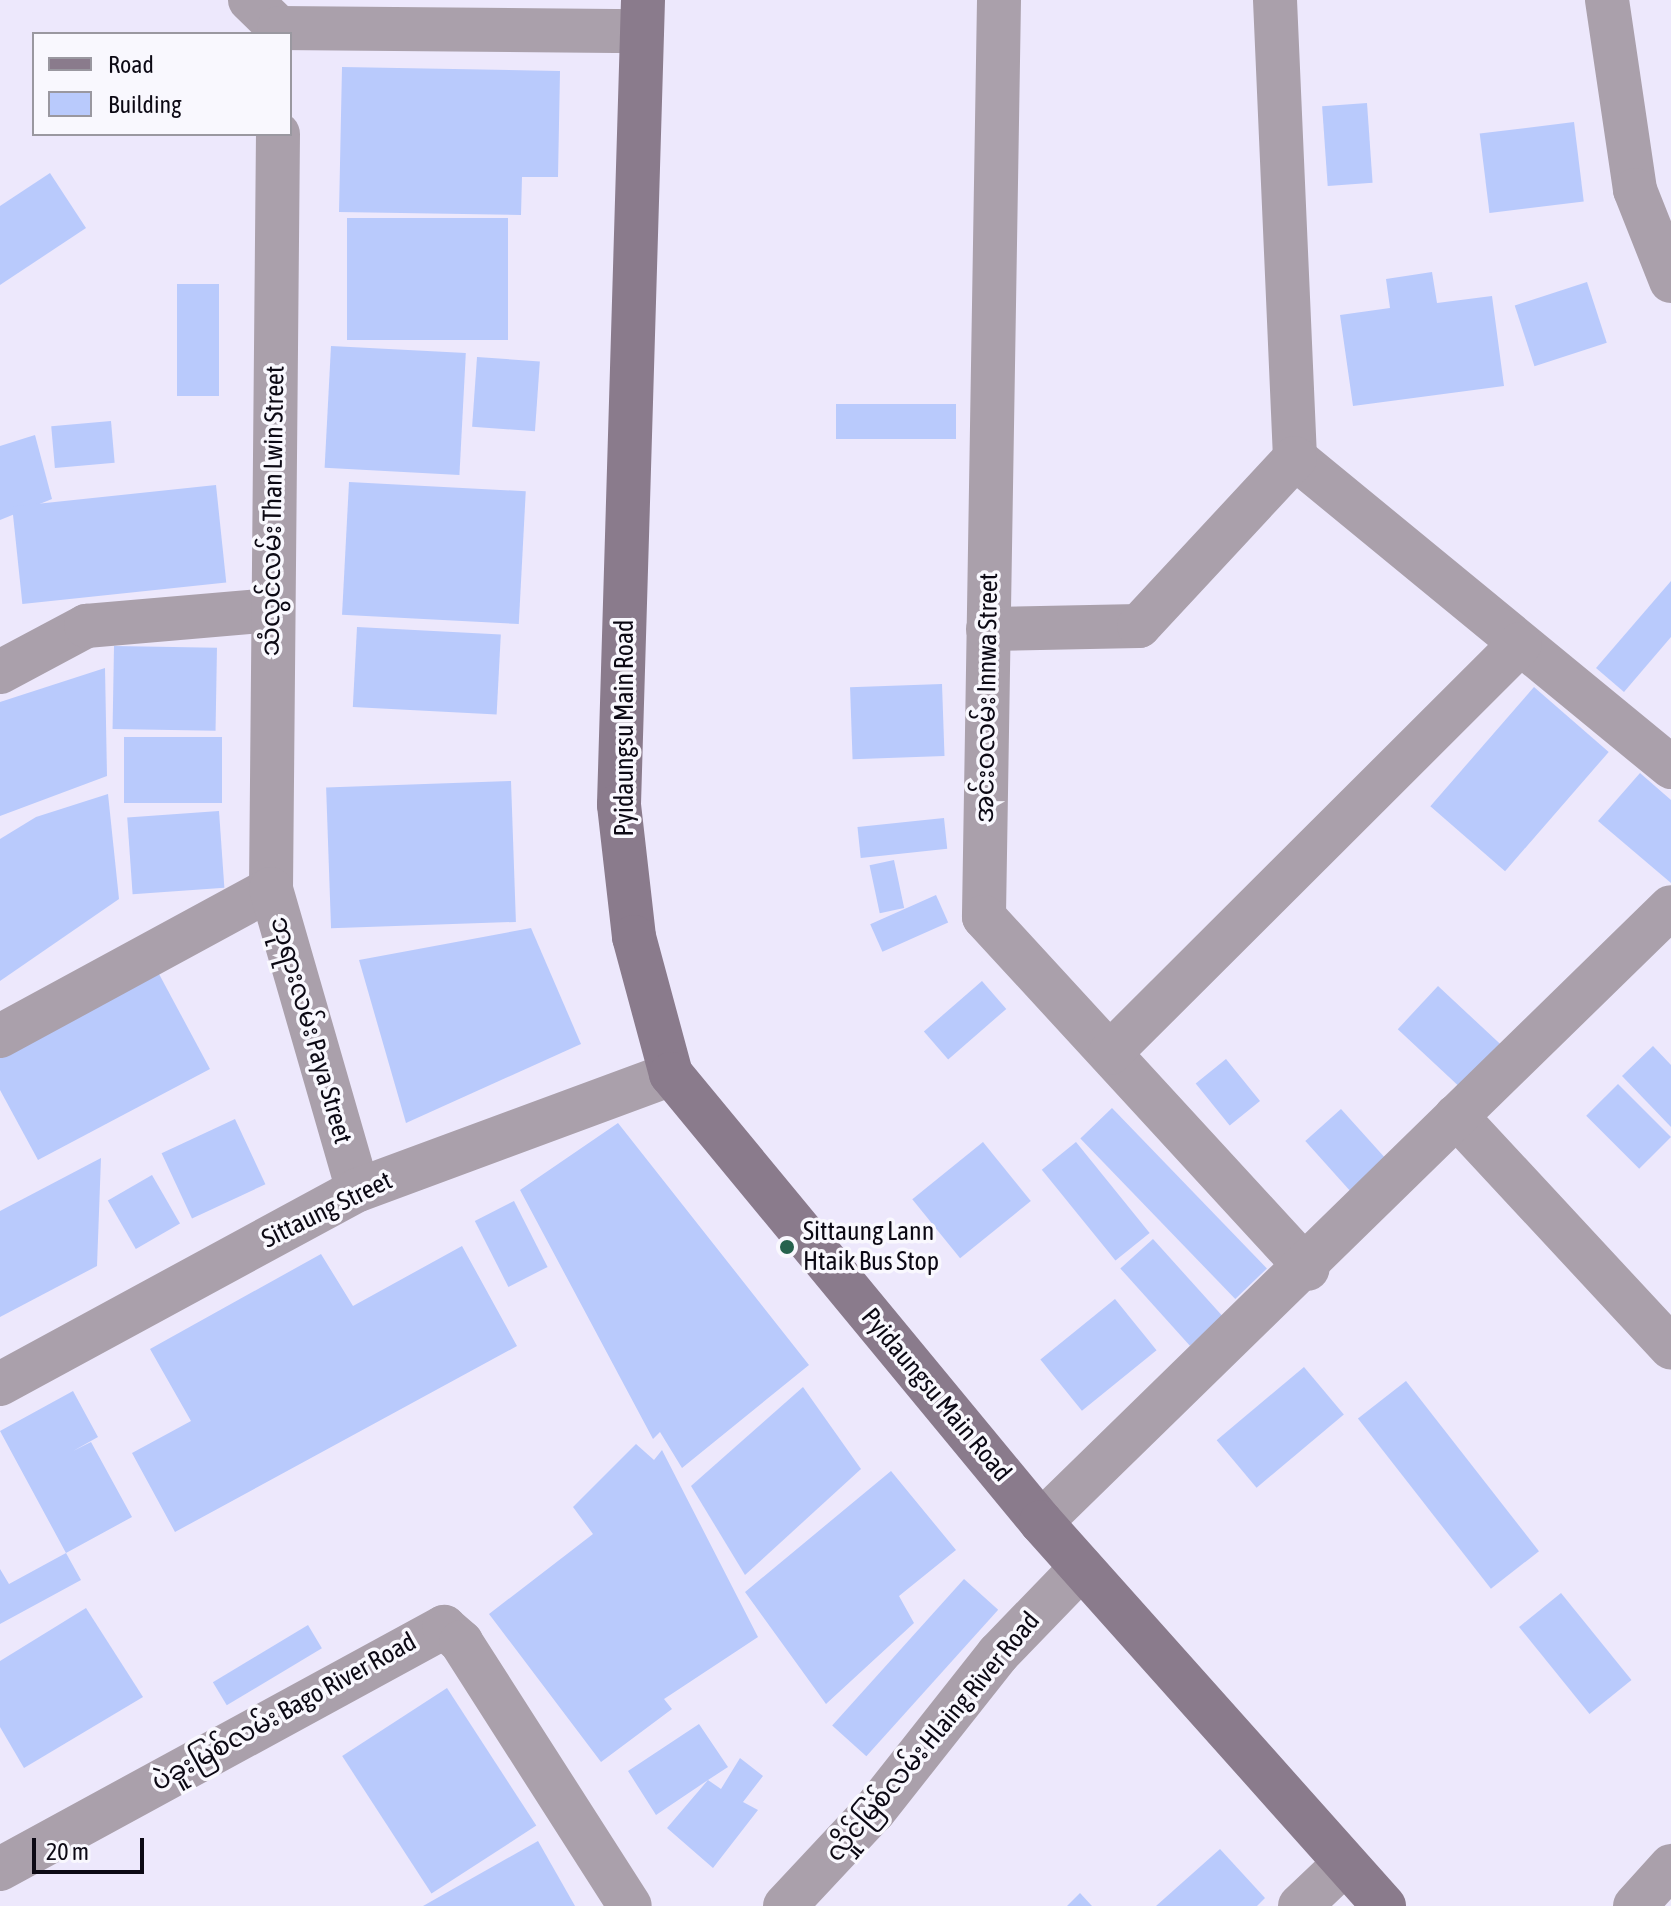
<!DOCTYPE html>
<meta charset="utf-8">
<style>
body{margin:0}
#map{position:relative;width:1671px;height:1906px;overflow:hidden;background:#ede8fc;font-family:"Asap Condensed","Noto Sans Myanmar",sans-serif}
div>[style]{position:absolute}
.building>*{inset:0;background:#b9cafc;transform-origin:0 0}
.minor>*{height:44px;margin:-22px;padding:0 22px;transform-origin:22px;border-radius:22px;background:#aaa0ab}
.secondary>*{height:44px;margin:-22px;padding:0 22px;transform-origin:22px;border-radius:22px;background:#8a7b8c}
.dots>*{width:22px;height:22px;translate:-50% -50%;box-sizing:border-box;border:4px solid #f9f8fe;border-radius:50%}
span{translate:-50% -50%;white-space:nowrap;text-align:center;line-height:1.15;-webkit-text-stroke:7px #f9f8fe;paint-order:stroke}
.street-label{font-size:26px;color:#0c0914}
.poi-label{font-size:26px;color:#0c0914}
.left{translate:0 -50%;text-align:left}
.legend{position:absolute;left:32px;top:32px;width:260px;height:104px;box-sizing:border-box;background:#f9f8fe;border:2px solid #9a98a0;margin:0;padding:10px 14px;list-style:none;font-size:24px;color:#0c0914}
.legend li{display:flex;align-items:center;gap:16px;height:40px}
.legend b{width:40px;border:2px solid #9a98a0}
.scale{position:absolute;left:32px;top:1838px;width:112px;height:36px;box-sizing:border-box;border:4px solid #0c0914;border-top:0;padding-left:10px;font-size:24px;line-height:28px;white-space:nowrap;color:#0c0914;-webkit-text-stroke:6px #f9f8fe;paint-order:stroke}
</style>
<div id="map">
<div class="building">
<i style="clip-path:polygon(342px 67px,560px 71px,558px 177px,522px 177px,521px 215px,339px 212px)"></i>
<i style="left:1367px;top:103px;width:80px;height:45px;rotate:86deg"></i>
<i style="left:1574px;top:122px;width:80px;height:95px;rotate:83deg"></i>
<i style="clip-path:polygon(50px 173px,86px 228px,0 285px,0 206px)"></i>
<i style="left:347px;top:218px;width:161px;height:122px"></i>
<i style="clip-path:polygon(1432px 272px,1437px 303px,1492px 296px,1504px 386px,1353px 406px,1340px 315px,1390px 308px,1386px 279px)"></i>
<i style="left:1587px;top:282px;width:64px;height:76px;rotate:72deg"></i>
<i style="left:219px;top:284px;width:112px;height:42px;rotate:90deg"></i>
<i style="left:331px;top:346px;width:135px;height:122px;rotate:3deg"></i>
<i style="left:477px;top:357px;width:63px;height:70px;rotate:4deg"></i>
<i style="left:956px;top:404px;width:35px;height:120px;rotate:90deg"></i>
<i style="left:111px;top:421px;width:42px;height:60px;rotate:85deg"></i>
<i style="clip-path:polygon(35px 435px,52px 499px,0 520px,0 446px)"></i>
<i style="left:349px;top:482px;width:177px;height:133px;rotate:3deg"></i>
<i style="left:216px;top:485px;width:98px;height:205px;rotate:84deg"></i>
<i style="clip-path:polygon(1671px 581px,1671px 637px,1624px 692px,1596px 668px)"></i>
<i style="left:357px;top:627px;width:144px;height:80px;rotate:3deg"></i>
<i style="left:114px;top:646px;width:103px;height:83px;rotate:1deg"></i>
<i style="clip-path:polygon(105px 668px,107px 776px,0 816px,0 702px)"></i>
<i style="left:942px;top:684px;width:72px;height:92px;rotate:88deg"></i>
<i style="left:1534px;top:687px;width:99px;height:158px;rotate:41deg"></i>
<i style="left:222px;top:737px;width:66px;height:98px;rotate:90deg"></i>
<i style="clip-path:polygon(1640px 773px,1671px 800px,1671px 883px,1598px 821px)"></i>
<i style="left:511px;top:781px;width:141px;height:185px;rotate:88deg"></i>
<i style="clip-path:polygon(108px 794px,119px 899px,0 981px,0 839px,36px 817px)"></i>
<i style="left:219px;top:811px;width:77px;height:92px;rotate:86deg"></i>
<i style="left:944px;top:818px;width:31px;height:87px;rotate:84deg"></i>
<i style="left:894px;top:860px;width:49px;height:25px;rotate:78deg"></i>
<i style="left:936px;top:895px;width:30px;height:72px;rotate:66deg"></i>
<i style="clip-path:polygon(531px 928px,581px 1044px,406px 1123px,359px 960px)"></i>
<i style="clip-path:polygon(159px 974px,210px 1069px,38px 1160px,0 1090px,0 1058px)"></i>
<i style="left:982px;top:981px;width:37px;height:77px;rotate:49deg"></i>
<i style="left:1438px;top:986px;width:99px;height:59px;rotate:43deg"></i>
<i style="clip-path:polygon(1653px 1046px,1671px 1065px,1671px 1127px,1622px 1076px)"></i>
<i style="left:1226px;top:1059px;width:54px;height:39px;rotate:51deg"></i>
<i style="left:1618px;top:1084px;width:75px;height:45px;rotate:45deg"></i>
<i style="left:1112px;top:1108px;width:223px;height:44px;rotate:46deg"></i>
<i style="left:1341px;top:1109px;width:66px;height:48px;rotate:48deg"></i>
<i style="left:235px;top:1119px;width:72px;height:81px;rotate:65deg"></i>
<i style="clip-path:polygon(618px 1123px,809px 1365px,682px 1468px,660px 1432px,653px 1439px,520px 1190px)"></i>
<i style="left:983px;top:1142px;width:76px;height:91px;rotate:51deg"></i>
<i style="left:1076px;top:1142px;width:117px;height:44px;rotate:51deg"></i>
<i style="clip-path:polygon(101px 1158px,97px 1266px,0 1317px,0 1211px)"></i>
<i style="left:152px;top:1175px;width:56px;height:51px;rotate:60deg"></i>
<i style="left:514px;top:1201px;width:74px;height:44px;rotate:63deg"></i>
<i style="left:1153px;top:1239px;width:104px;height:44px;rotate:48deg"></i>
<i style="clip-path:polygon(462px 1246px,517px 1346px,175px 1532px,132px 1453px,191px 1421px,150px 1349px,321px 1254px,353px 1306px)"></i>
<i style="left:1115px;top:1299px;width:66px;height:96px;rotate:51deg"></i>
<i style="left:1304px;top:1367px;width:62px;height:114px;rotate:50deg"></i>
<i style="left:1406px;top:1381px;width:216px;height:61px;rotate:52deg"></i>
<i style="clip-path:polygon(803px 1387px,861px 1469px,745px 1575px,691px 1486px)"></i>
<i style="clip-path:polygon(73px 1391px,98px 1437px,73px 1451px,91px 1442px,132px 1517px,66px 1553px,0 1431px)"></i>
<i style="clip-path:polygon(636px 1444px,654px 1460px,662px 1450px,758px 1637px,664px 1699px,672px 1709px,601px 1762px,489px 1614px,593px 1534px,573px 1507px)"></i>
<i style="clip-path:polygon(891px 1471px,956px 1550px,899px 1596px,914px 1623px,826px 1704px,745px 1592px)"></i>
<i style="clip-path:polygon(66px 1553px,81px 1580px,0 1624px,0 1569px,9px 1584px)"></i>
<i style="left:964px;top:1579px;width:46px;height:197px;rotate:42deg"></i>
<i style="left:1561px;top:1593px;width:112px;height:54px;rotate:51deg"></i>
<i style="clip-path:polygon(86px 1608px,143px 1697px,24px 1768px,0 1727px,0 1661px)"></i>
<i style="left:308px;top:1625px;width:27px;height:111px;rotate:59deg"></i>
<i style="left:447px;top:1688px;width:164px;height:125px;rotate:57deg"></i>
<i style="clip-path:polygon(699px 1724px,728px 1767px,708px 1780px,721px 1789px,740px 1758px,763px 1776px,743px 1802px,758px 1810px,713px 1868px,667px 1828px,708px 1780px,656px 1815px,628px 1771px)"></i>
<i style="clip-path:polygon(538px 1841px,575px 1906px,423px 1906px)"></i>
<i style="clip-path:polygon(1220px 1849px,1265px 1898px,1257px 1906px,1156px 1906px)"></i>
<i style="clip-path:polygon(1080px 1893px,1092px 1906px,1067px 1906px)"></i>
</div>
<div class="minor">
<i style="left:250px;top:0;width:40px;rotate:44deg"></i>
<i style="left:279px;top:28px;width:363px;rotate:0.5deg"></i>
<i style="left:999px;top:0;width:917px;rotate:90.94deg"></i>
<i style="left:984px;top:917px;width:478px;rotate:47.4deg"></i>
<i style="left:1275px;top:0;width:458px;rotate:87.5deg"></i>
<i style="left:1295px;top:458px;width:487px;rotate:39.4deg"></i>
<i style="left:1607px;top:0;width:192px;rotate:81.6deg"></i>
<i style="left:1635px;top:190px;width:98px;rotate:68.4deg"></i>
<i style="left:988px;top:629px;width:151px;rotate:-1.1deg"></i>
<i style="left:1139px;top:626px;width:229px;rotate:-47.1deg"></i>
<i style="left:0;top:672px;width:98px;rotate:-28.1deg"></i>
<i style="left:86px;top:626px;width:186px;rotate:-4.9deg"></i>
<i style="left:271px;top:889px;width:755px;rotate:-89.47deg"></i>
<i style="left:0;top:1036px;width:308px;rotate:-28.5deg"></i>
<i style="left:271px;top:889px;width:313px;rotate:73.9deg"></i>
<i style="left:1110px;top:1053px;width:579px;rotate:-44.93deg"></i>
<i style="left:1456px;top:1116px;width:316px;rotate:47.1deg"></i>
<i style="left:0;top:1384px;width:407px;rotate:-28.5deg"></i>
<i style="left:358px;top:1190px;width:334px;rotate:-20.3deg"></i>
<i style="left:1041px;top:1522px;width:880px;rotate:-44.31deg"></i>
<i style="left:0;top:1869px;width:506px;rotate:-28.59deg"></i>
<i style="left:444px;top:1627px;width:23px;rotate:41deg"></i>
<i style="left:461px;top:1642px;width:313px;rotate:57.4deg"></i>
<i style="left:785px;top:1906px;width:130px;rotate:-46.9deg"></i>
<i style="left:874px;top:1811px;width:200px;rotate:-51.7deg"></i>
<i style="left:998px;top:1654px;width:120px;rotate:-46deg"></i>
<i style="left:1300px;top:1906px;width:59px;rotate:-43.6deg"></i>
<i style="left:1635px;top:1906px;width:54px;rotate:-48deg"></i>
</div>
<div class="secondary">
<i style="left:643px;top:0;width:805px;rotate:91.71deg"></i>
<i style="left:619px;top:805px;width:133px;rotate:83.5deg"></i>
<i style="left:634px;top:937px;width:142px;rotate:74.9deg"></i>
<i style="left:671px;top:1074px;width:581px;rotate:50.45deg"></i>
<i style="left:1041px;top:1522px;width:515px;rotate:48.23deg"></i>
</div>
<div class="dots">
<i style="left:787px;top:1247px;background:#26624d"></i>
</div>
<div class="street-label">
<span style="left:273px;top:511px;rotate:-89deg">သံလွင်လမ်း Than Lwin Street</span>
<span style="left:987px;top:698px;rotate:-89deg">အင်းဝလမ်း Innwa Street</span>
<span style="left:625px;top:728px;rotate:-90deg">Pyidaungsu Main Road</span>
<span style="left:311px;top:1030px;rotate:74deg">ဘုရားလမ်း Paya Street</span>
<span style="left:327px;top:1210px;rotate:-26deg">Sittaung Street</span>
<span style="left:936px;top:1395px;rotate:50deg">Pyidaungsu Main Road</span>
<span style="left:284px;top:1712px;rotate:-29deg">ပဲခူးမြစ်လမ်း Bago River Road</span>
<span style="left:933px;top:1737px;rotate:-50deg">လှိုင်မြစ်လမ်း Hlaing River Road</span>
</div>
<div class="poi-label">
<span class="left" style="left:803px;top:1247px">Sittaung Lann<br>Htaik Bus Stop</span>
</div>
<ul class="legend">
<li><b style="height:10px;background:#8a7b8c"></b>Road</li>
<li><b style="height:22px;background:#b9cafc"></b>Building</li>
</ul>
<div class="scale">20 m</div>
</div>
